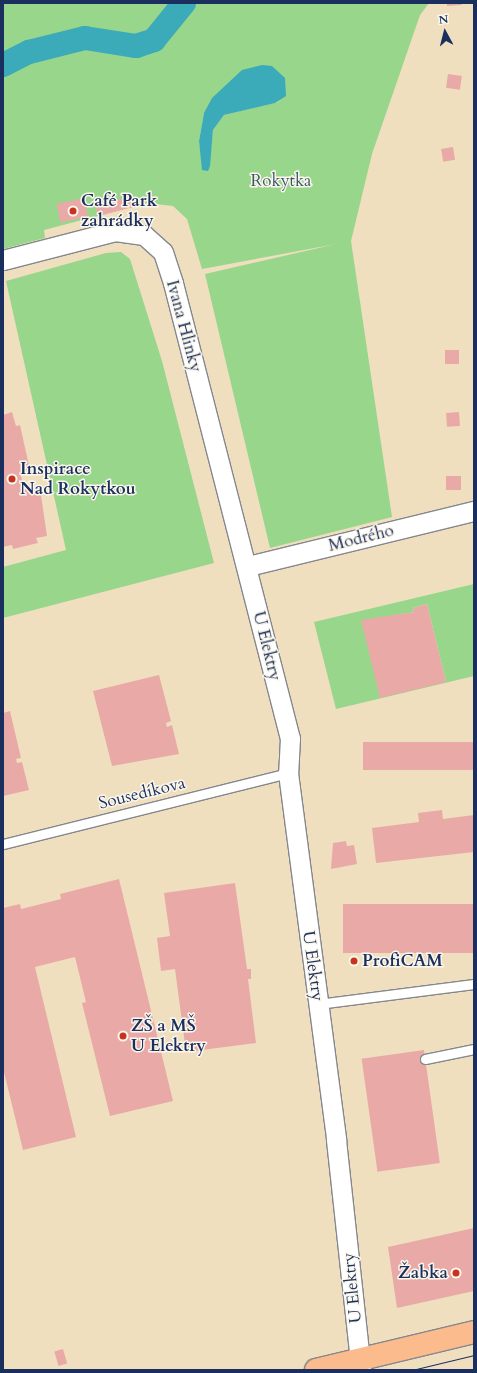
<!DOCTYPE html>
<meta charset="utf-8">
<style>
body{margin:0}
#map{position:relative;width:477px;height:1373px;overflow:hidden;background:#efdfbf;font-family:Cardo,serif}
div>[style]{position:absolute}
.green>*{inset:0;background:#98d68b}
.water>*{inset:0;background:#3baab9}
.canal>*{height:24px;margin:-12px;padding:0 12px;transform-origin:12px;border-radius:12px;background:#3baab9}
.building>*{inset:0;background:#e9aaa7;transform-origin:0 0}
.roads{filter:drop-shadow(1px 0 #85878e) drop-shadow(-1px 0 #85878e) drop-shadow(0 1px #85878e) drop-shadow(0 -1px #85878e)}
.service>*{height:9px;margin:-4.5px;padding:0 4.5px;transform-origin:4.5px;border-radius:4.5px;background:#fff}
.minor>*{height:19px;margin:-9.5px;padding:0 9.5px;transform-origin:9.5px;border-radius:9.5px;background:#fff}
.primary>*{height:22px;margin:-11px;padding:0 11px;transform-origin:11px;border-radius:11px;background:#fbbb8c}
.tram>*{height:1px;margin:-0.5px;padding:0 0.5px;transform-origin:0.5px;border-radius:0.5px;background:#1b2f5e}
.dots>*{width:11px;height:11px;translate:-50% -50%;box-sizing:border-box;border:2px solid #fbf7ec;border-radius:50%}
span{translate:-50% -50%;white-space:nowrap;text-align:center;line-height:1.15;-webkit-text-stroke:3px #fbf7ec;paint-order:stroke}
.park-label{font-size:17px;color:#3a5969}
.poi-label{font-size:17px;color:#1b2f5e;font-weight:700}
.left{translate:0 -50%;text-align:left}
.right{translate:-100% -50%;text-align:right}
.street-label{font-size:17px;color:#1b2f5e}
.frame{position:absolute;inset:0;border:4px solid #1b2f5e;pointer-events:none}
.north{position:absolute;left:425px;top:12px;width:40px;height:40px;-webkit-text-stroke:3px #fbf7ec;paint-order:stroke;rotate:353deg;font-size:11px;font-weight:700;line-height:16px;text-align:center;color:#1b2f5e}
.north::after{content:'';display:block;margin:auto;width:14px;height:18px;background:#1b2f5e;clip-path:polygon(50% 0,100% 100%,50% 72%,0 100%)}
</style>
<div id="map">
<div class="green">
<i style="clip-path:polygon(evenodd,3px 3px,429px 3px,420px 15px,372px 154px,351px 241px,392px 517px,270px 548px,205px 274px,336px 244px,202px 269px,187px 219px,173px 206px,147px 203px,44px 230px,45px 238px,3px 249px,3px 68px,6px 64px,3px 63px,3px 3px,282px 101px,224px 115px,213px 130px,211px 151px,203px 170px,199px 141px,204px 113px,282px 101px)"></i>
<i style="clip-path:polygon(121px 252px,130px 259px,162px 361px,214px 563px,3px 618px,3px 567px,66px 550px,6px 281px,106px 253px)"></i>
<i style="clip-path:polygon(evenodd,474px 584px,474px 676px,336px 709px,314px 622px,474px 584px,427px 604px,446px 682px,361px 621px,414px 612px,413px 608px,427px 604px)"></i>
</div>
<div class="water">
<i style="clip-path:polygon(262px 65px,272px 66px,285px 78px,286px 96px,275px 103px,224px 115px,213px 130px,210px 166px,208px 171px,202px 170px,199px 141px,204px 113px,212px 98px,242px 70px)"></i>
</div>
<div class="canal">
<i style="left:3px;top:65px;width:29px;rotate:-27deg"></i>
<i style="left:29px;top:52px;width:58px;rotate:-14deg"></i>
<i style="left:85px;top:38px;width:52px;rotate:8.9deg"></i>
<i style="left:136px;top:46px;width:19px;rotate:-18deg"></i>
<i style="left:154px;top:40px;width:48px;rotate:-51deg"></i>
</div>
<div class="building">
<i style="clip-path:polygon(447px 3px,461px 3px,462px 5px,447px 6px)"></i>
<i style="left:448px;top:74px;width:14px;height:14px;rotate:8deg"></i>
<i style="left:453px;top:147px;width:13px;height:12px;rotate:81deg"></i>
<i style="left:131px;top:196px;width:11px;height:37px;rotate:75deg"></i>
<i style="left:84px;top:198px;width:19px;height:28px;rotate:78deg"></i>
<i style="left:459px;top:350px;width:14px;height:14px;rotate:90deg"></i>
<i style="clip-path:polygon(12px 412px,16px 426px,20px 425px,30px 470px,20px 472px,24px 488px,34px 486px,37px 496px,41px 495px,47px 536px,36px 538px,38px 543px,13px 549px,12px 545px,3px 547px,3px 415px)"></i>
<i style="left:459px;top:412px;width:14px;height:13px;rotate:86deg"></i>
<i style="left:461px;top:476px;width:14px;height:15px;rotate:90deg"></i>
<i style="clip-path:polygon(427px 604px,446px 682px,380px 698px,361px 620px,414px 612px,413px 608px)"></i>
<i style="clip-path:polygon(159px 675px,171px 721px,166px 723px,167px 727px,172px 725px,179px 754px,112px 766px,93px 691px)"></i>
<i style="clip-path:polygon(10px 711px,21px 758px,16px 759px,17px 763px,22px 762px,29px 790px,3px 796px,3px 713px)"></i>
<i style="left:474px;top:742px;width:28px;height:111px;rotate:90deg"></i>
<i style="clip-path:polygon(442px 810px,443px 819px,474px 815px,474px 852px,376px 863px,372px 828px,419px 822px,418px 813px)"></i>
<i style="clip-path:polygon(346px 841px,347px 846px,354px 845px,357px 864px,331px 869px,333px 843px)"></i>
<i style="clip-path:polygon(119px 879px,173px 1101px,110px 1116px,82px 1003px,86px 1002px,75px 957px,35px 967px,76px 1137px,23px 1150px,3px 1068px,3px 908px,20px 904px,21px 909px,61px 899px,60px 894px)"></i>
<i style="clip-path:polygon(235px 883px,247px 969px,251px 969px,251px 979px,248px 979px,256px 1043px,186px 1052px,175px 969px,161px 971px,157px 938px,170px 936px,164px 893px)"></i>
<i style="left:474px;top:904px;width:49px;height:131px;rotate:90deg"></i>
<i style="left:424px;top:1050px;width:114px;height:63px;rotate:82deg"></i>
<i style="clip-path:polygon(474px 1228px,474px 1291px,397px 1308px,388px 1247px)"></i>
<i style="left:63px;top:1349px;width:15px;height:9px;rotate:74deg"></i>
</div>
<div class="roads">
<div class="service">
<i style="left:3px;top:844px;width:294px;rotate:-14deg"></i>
<i style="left:318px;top:1004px;width:157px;rotate:-7.3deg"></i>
<i style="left:425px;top:1059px;width:50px;rotate:-11.5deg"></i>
</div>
<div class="minor">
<i style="left:3px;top:260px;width:116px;rotate:-14.5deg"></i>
<i style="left:115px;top:231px;width:29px;rotate:8deg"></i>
<i style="left:144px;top:235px;width:25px;rotate:42deg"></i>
<i style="left:163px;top:252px;width:33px;rotate:72deg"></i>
<i style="left:173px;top:283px;width:470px;rotate:75.6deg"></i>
<i style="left:290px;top:738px;width:35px;rotate:93deg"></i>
<i style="left:288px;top:773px;width:370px;rotate:82.5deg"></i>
<i style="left:336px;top:1140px;width:231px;rotate:83.8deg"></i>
<i style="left:248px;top:566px;width:233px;rotate:-13.7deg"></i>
</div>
<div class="primary">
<i style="left:316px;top:1370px;width:163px;rotate:-13.5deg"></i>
</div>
</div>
<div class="tram">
<i style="left:412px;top:1370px;width:64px;rotate:-13.6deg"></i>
<i style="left:472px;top:1370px;width:2px"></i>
</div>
<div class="dots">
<i style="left:73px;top:211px;background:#c8321e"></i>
<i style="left:12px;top:479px;background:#c8321e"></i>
<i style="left:354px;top:961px;background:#c8321e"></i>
<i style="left:123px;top:1036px;background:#c8321e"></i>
<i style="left:456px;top:1273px;background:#c8321e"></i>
</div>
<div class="park-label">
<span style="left:281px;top:181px">Rokytka</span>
</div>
<div class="poi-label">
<span class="left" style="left:81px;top:211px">Café Park<br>zahrádky</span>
<span class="left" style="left:20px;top:479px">Inspirace<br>Nad Rokytkou</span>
<span class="left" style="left:362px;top:961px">ProfiCAM</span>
<span class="left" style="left:131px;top:1036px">ZŠ a MŠ<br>U Elektry</span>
<span class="right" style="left:448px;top:1273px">Žabka</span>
</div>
<div class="street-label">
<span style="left:184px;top:326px;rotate:75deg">Ivana Hlinky</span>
<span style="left:361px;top:538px;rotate:-14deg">Modrého</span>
<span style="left:267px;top:646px;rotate:76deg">U Elektry</span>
<span style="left:142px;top:793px;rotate:-14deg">Sousedíkova</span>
<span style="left:313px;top:966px;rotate:82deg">U Elektry</span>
<span style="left:352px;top:1288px;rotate:-96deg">U Elektry</span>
</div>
<div class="frame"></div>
<div class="north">N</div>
</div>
